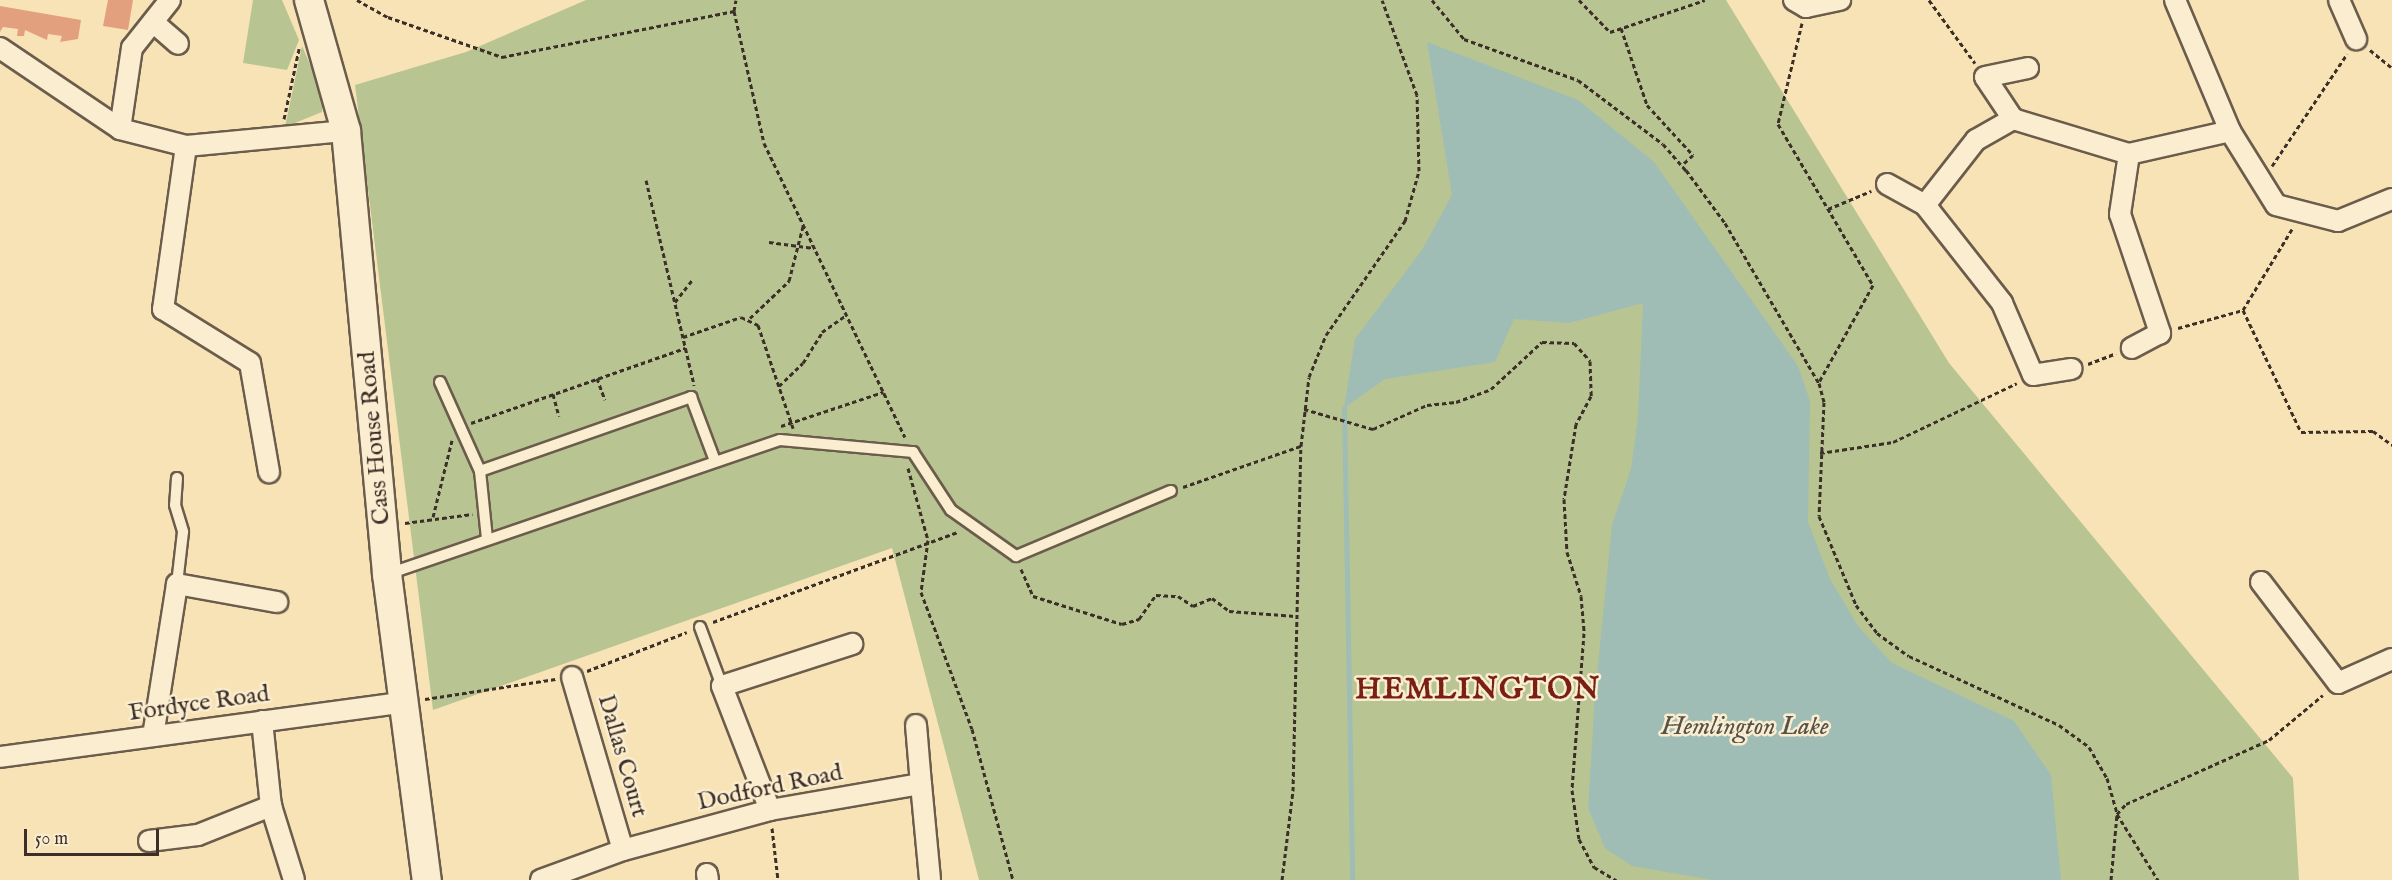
<!DOCTYPE html>
<style>
body{margin:0}
#map{position:relative;width:2392px;height:880px;overflow:hidden;background:#f8e3b6;font-family:"IM FELL English",serif}
div>[style]{position:absolute}
.green>*{inset:0;background:#b8c592}
.water>*{inset:0;background:#9fbdb5}
.stream>*{height:5px;margin:-2.5px;padding:0 2.5px;transform-origin:2.5px;border-radius:2.5px;background:#9fbdb5}
.building>*{inset:0;background:#e2a07e}
.path>*{height:3px;margin-top:-1.5px;transform-origin:0;background:repeating-linear-gradient(90deg,#3c2f28 0 4.5px,transparent 0 7.5px)}
.roads{filter:drop-shadow(2px 0 #6b5c4c) drop-shadow(-2px 0 #6b5c4c) drop-shadow(0 2px #6b5c4c) drop-shadow(0 -2px #6b5c4c)}
.lane>*{height:10px;margin:-5px;padding:0 5px;transform-origin:5px;border-radius:5px;background:#faedd0}
.street>*{height:20px;margin:-10px;padding:0 10px;transform-origin:10px;border-radius:10px;background:#faedd0}
.secondary>*{height:28px;margin:-14px;padding:0 14px;transform-origin:14px;border-radius:14px;background:#faedd0}
span{translate:-50% -50%;white-space:nowrap;text-align:center;line-height:1.15;-webkit-text-stroke:5px #faedd0;paint-order:stroke}
.street-label{font-size:24px;color:#3c2f28}
.water-label{font-size:26px;color:#55524b;font-style:italic}
.district-label{font-size:30px;color:#7a1f14;font-weight:700;letter-spacing:1.5px}
.scale{position:absolute;left:24px;top:829px;width:135px;height:27px;box-sizing:border-box;border:3px solid #3c2f28;border-top:0;padding-left:8px;font-size:18px;line-height:21px;white-space:nowrap;color:#3c2f28;-webkit-text-stroke:4px #faedd0;paint-order:stroke}
</style>
<div id="map">
<div class="green">
<i style="clip-path:polygon(253px 0,282px 0,299px 40px,287px 70px,243px 63px)"></i>
<i style="clip-path:polygon(586px 0,1726px 0,1949px 363px,2293px 778px,2299px 880px,979px 880px,892px 548px,433px 710px,355px 85px,466px 52px)"></i>
<i style="clip-path:polygon(302px 46px,323px 94px,322px 112px,285px 127px)"></i>
</div>
<div class="water">
<i style="clip-path:polygon(1427px 42px,1578px 100px,1654px 162px,1798px 366px,1810px 401px,1808px 522px,1830px 579px,1858px 626px,1892px 663px,2014px 721px,2051px 775px,2061px 880px,1713px 880px,1632px 866px,1605px 848px,1588px 808px,1595px 695px,1612px 525px,1631px 469px,1638px 417px,1643px 303px,1569px 323px,1514px 319px,1495px 362px,1385px 379px,1344px 408px,1355px 339px,1422px 250px,1452px 195px)"></i>
</div>
<div class="stream">
<i style="left:1344px;top:408px;width:472px;rotate:89deg"></i>
</div>
<div class="building">
<i style="clip-path:polygon(108px 0,133px 0,128px 30px,103px 26px)"></i>
<i style="clip-path:polygon(0 6px,81px 20px,78px 39px,60px 42px,62px 36px,48px 34px,47px 40px,25px 30px,24px 36px,17px 36px,18px 29px,3px 27px,0 32px)"></i>
</div>
<div class="path">
<i style="left:357px;top:0;width:35px;rotate:29deg"></i>
<i style="left:388px;top:17px;width:121px;rotate:19.3deg"></i>
<i style="left:502px;top:57px;width:237px;rotate:-11.2deg"></i>
<i style="left:734px;top:11px;width:11px;rotate:-80deg"></i>
<i style="left:1432px;top:0;width:50px;rotate:50.6deg"></i>
<i style="left:1464px;top:39px;width:121px;rotate:19.8deg"></i>
<i style="left:1578px;top:80px;width:106px;rotate:37deg"></i>
<i style="left:1663px;top:144px;width:35px;rotate:49deg"></i>
<i style="left:1686px;top:170px;width:66px;rotate:53.7deg"></i>
<i style="left:1725px;top:223px;width:186px;rotate:59.6deg"></i>
<i style="left:1819px;top:383px;width:20px;rotate:75deg"></i>
<i style="left:1824px;top:402px;width:114px;rotate:92.5deg"></i>
<i style="left:1819px;top:516px;width:96px;rotate:67.4deg"></i>
<i style="left:1856px;top:605px;width:35px;rotate:53deg"></i>
<i style="left:1877px;top:633px;width:39px;rotate:36deg"></i>
<i style="left:1909px;top:656px;width:165px;rotate:24.7deg"></i>
<i style="left:2059px;top:725px;width:37px;rotate:36deg"></i>
<i style="left:2089px;top:747px;width:36px;rotate:60deg"></i>
<i style="left:2107px;top:778px;width:37px;rotate:74deg"></i>
<i style="left:2117px;top:814px;width:78px;rotate:58.2deg"></i>
<i style="left:1579px;top:0;width:45px;rotate:45.9deg"></i>
<i style="left:1610px;top:32px;width:100px;rotate:-18.6deg"></i>
<i style="left:1929px;top:0;width:78px;rotate:53.9deg"></i>
<i style="left:734px;top:11px;width:135px;rotate:77.2deg"></i>
<i style="left:764px;top:143px;width:326px;rotate:64.4deg"></i>
<i style="left:1802px;top:23px;width:104px;rotate:103.4deg"></i>
<i style="left:1778px;top:124px;width:187px;rotate:59.5deg"></i>
<i style="left:1873px;top:285px;width:111px;rotate:119.1deg"></i>
<i style="left:1621px;top:28px;width:81px;rotate:71.3deg"></i>
<i style="left:1647px;top:105px;width:68px;rotate:47.4deg"></i>
<i style="left:1693px;top:155px;width:15px;rotate:138deg"></i>
<i style="left:2370px;top:50px;width:28px;rotate:39deg"></i>
<i style="left:284px;top:119px;width:72px;rotate:-77.9deg"></i>
<i style="left:2272px;top:166px;width:135px;rotate:-56.2deg"></i>
<i style="left:646px;top:180px;width:211px;rotate:76.8deg"></i>
<i style="left:1828px;top:209px;width:47px;rotate:-22.7deg"></i>
<i style="left:2292px;top:229px;width:95px;rotate:121.2deg"></i>
<i style="left:2243px;top:310px;width:135px;rotate:64.6deg"></i>
<i style="left:2301px;top:432px;width:72px;rotate:-0.8deg"></i>
<i style="left:2373px;top:431px;width:24px;rotate:36deg"></i>
<i style="left:769px;top:242px;width:45px;rotate:7.6deg"></i>
<i style="left:675px;top:302px;width:29px;rotate:-52deg"></i>
<i style="left:750px;top:318px;width:54px;rotate:-43.5deg"></i>
<i style="left:789px;top:281px;width:57px;rotate:-75.7deg"></i>
<i style="left:2178px;top:328px;width:67px;rotate:-15.5deg"></i>
<i style="left:683px;top:337px;width:61px;rotate:-19deg"></i>
<i style="left:741px;top:317px;width:19px;rotate:25deg"></i>
<i style="left:758px;top:325px;width:109px;rotate:71.2deg"></i>
<i style="left:2088px;top:364px;width:30px;rotate:-21deg"></i>
<i style="left:597px;top:378px;width:23px;rotate:70deg"></i>
<i style="left:779px;top:386px;width:33px;rotate:-44deg"></i>
<i style="left:803px;top:363px;width:36px;rotate:-58deg"></i>
<i style="left:822px;top:332px;width:29px;rotate:-35deg"></i>
<i style="left:553px;top:394px;width:23px;rotate:75deg"></i>
<i style="left:1304px;top:409px;width:72px;rotate:16.2deg"></i>
<i style="left:1373px;top:429px;width:59px;rotate:-24deg"></i>
<i style="left:1427px;top:405px;width:29px;rotate:-6deg"></i>
<i style="left:1456px;top:402px;width:37px;rotate:-20deg"></i>
<i style="left:1491px;top:389px;width:69px;rotate:-42.7deg"></i>
<i style="left:1542px;top:342px;width:32px;rotate:2deg"></i>
<i style="left:1574px;top:343px;width:24px;rotate:48deg"></i>
<i style="left:1590px;top:361px;width:35px;rotate:88deg"></i>
<i style="left:1591px;top:396px;width:32px;rotate:118deg"></i>
<i style="left:1576px;top:424px;width:76px;rotate:99.1deg"></i>
<i style="left:1564px;top:499px;width:53px;rotate:86.8deg"></i>
<i style="left:1567px;top:552px;width:46px;rotate:72.3deg"></i>
<i style="left:1581px;top:596px;width:37px;rotate:85deg"></i>
<i style="left:1584px;top:633px;width:157px;rotate:94.4deg"></i>
<i style="left:1572px;top:790px;width:49px;rotate:81.9deg"></i>
<i style="left:1579px;top:839px;width:32px;rotate:62deg"></i>
<i style="left:1594px;top:867px;width:26px;rotate:31deg"></i>
<i style="left:471px;top:423px;width:227px;rotate:-19.3deg"></i>
<i style="left:781px;top:426px;width:108px;rotate:-18.4deg"></i>
<i style="left:1820px;top:453px;width:74px;rotate:-8.6deg"></i>
<i style="left:1893px;top:442px;width:137px;rotate:-25.4deg"></i>
<i style="left:908px;top:468px;width:75px;rotate:74.5deg"></i>
<i style="left:928px;top:540px;width:52px;rotate:97.7deg"></i>
<i style="left:921px;top:592px;width:146px;rotate:69.6deg"></i>
<i style="left:972px;top:729px;width:156px;rotate:74.8deg"></i>
<i style="left:1183px;top:487px;width:125px;rotate:-19.2deg"></i>
<i style="left:433px;top:517px;width:79px;rotate:-76.1deg"></i>
<i style="left:405px;top:523px;width:68px;rotate:-7.7deg"></i>
<i style="left:1021px;top:569px;width:30px;rotate:66deg"></i>
<i style="left:1033px;top:596px;width:93px;rotate:17.5deg"></i>
<i style="left:1122px;top:624px;width:18px;rotate:-16deg"></i>
<i style="left:1139px;top:619px;width:29px;rotate:-55deg"></i>
<i style="left:1156px;top:595px;width:22px;rotate:3deg"></i>
<i style="left:1178px;top:596px;width:18px;rotate:34deg"></i>
<i style="left:1193px;top:606px;width:21px;rotate:-23deg"></i>
<i style="left:1212px;top:598px;width:21px;rotate:37deg"></i>
<i style="left:1229px;top:611px;width:66px;rotate:4.3deg"></i>
<i style="left:713px;top:622px;width:260px;rotate:-20.2deg"></i>
<i style="left:587px;top:671px;width:107px;rotate:-21.3deg"></i>
<i style="left:425px;top:699px;width:132px;rotate:-8.7deg"></i>
<i style="left:772px;top:828px;width:52px;rotate:83.4deg"></i>
<i style="left:1282px;top:880px;width:90px;rotate:-83deg"></i>
<i style="left:1293px;top:791px;width:345px;rotate:-88.7deg"></i>
<i style="left:1301px;top:446px;width:69px;rotate:-83.4deg"></i>
<i style="left:1309px;top:377px;width:45px;rotate:-68deg"></i>
<i style="left:1326px;top:335px;width:139px;rotate:-55.3deg"></i>
<i style="left:1405px;top:221px;width:52px;rotate:-74.4deg"></i>
<i style="left:1419px;top:171px;width:76px;rotate:-91.5deg"></i>
<i style="left:1417px;top:95px;width:101px;rotate:-110.2deg"></i>
<i style="left:2111px;top:880px;width:66px;rotate:-84.8deg"></i>
<i style="left:2117px;top:814px;width:13px;rotate:-48deg"></i>
<i style="left:2126px;top:804px;width:157px;rotate:-24.1deg"></i>
<i style="left:2269px;top:740px;width:70px;rotate:-39.8deg"></i>
</div>
<div class="roads">
<div class="lane">
<i style="left:440px;top:382px;width:98px;rotate:65.8deg"></i>
<i style="left:480px;top:471px;width:68px;rotate:84.1deg"></i>
<i style="left:480px;top:471px;width:224px;rotate:-19.3deg"></i>
<i style="left:691px;top:397px;width:68px;rotate:69.4deg"></i>
<i style="left:177px;top:478px;width:27px;rotate:94deg"></i>
<i style="left:175px;top:505px;width:28px;rotate:73deg"></i>
<i style="left:183px;top:532px;width:52px;rotate:96.6deg"></i>
<i style="left:388px;top:574px;width:414px;rotate:-18.9deg"></i>
<i style="left:780px;top:440px;width:134px;rotate:5.2deg"></i>
<i style="left:913px;top:452px;width:69px;rotate:56.8deg"></i>
<i style="left:951px;top:510px;width:80px;rotate:35.3deg"></i>
<i style="left:1016px;top:556px;width:168px;rotate:-22.8deg"></i>
<i style="left:700px;top:627px;width:63px;rotate:69.6deg"></i>
</div>
<div class="street">
<i style="left:1794px;top:0;width:14px;rotate:30deg"></i>
<i style="left:1806px;top:7px;width:35px;rotate:-12deg"></i>
<i style="left:2175px;top:0;width:142px;rotate:67.2deg"></i>
<i style="left:2230px;top:131px;width:87px;rotate:58.1deg"></i>
<i style="left:2276px;top:205px;width:64px;rotate:14.5deg"></i>
<i style="left:2338px;top:221px;width:58px;rotate:-22.2deg"></i>
<i style="left:2339px;top:0;width:43px;rotate:66.4deg"></i>
<i style="left:153px;top:22px;width:33px;rotate:41deg"></i>
<i style="left:0;top:48px;width:145px;rotate:34deg"></i>
<i style="left:120px;top:129px;width:68px;rotate:14.4deg"></i>
<i style="left:186px;top:146px;width:161px;rotate:-5.4deg"></i>
<i style="left:2013px;top:119px;width:50px;rotate:-123.7deg"></i>
<i style="left:1985px;top:77px;width:44px;rotate:-11.8deg"></i>
<i style="left:120px;top:129px;width:82px;rotate:-81.6deg"></i>
<i style="left:132px;top:48px;width:61px;rotate:-51.6deg"></i>
<i style="left:186px;top:146px;width:165px;rotate:98deg"></i>
<i style="left:163px;top:309px;width:102px;rotate:31.8deg"></i>
<i style="left:250px;top:363px;width:111px;rotate:80.1deg"></i>
<i style="left:2129px;top:154px;width:61px;rotate:98.5deg"></i>
<i style="left:2120px;top:214px;width:126px;rotate:71.4deg"></i>
<i style="left:2160px;top:333px;width:32px;rotate:152deg"></i>
<i style="left:1887px;top:184px;width:43px;rotate:28.9deg"></i>
<i style="left:1925px;top:205px;width:125px;rotate:51.8deg"></i>
<i style="left:2002px;top:303px;width:78px;rotate:66.7deg"></i>
<i style="left:2033px;top:375px;width:39px;rotate:-9deg"></i>
<i style="left:1925px;top:205px;width:83px;rotate:-51.9deg"></i>
<i style="left:1976px;top:140px;width:43px;rotate:-29.6deg"></i>
<i style="left:2013px;top:119px;width:121px;rotate:16.8deg"></i>
<i style="left:2129px;top:154px;width:104px;rotate:-12.8deg"></i>
<i style="left:2261px;top:582px;width:127px;rotate:52.7deg"></i>
<i style="left:2338px;top:683px;width:59px;rotate:-24deg"></i>
<i style="left:572px;top:677px;width:180px;rotate:73.6deg"></i>
<i style="left:262px;top:721px;width:85px;rotate:84deg"></i>
<i style="left:271px;top:806px;width:77px;rotate:72.7deg"></i>
<i style="left:916px;top:725px;width:59px;rotate:85.2deg"></i>
<i style="left:153px;top:736px;width:154px;rotate:-81deg"></i>
<i style="left:177px;top:584px;width:102px;rotate:10.2deg"></i>
<i style="left:0;top:757px;width:409px;rotate:-7.7deg"></i>
<i style="left:770px;top:810px;width:133px;rotate:-111.2deg"></i>
<i style="left:722px;top:686px;width:137px;rotate:-17.9deg"></i>
<i style="left:149px;top:841px;width:49px;rotate:-7deg"></i>
<i style="left:198px;top:835px;width:79px;rotate:-21.7deg"></i>
<i style="left:707px;top:874px;width:6px;rotate:81deg"></i>
<i style="left:541px;top:880px;width:87px;rotate:-20.1deg"></i>
<i style="left:623px;top:850px;width:152px;rotate:-15.2deg"></i>
<i style="left:770px;top:810px;width:153px;rotate:-9.8deg"></i>
<i style="left:921px;top:784px;width:96px;rotate:84.6deg"></i>
</div>
<div class="secondary">
<i style="left:309px;top:0;width:136px;rotate:74.2deg"></i>
<i style="left:346px;top:131px;width:445px;rotate:84.7deg"></i>
<i style="left:387px;top:574px;width:309px;rotate:82.6deg"></i>
</div>
</div>
<div class="street-label">
<span style="left:375px;top:438px;rotate:-95deg">Cass House Road</span>
<span style="left:199px;top:704px;rotate:-8deg">Fordyce Road</span>
<span style="left:622px;top:756px;rotate:74deg">Dallas Court</span>
<span style="left:770px;top:788px;rotate:-12deg">Dodford Road</span>
</div>
<div class="water-label">
<span style="left:1745px;top:727px">Hemlington Lake</span>
</div>
<div class="district-label">
<span style="left:1478px;top:690px">HEMLINGTON</span>
</div>
<div class="scale">50 m</div>
</div>
